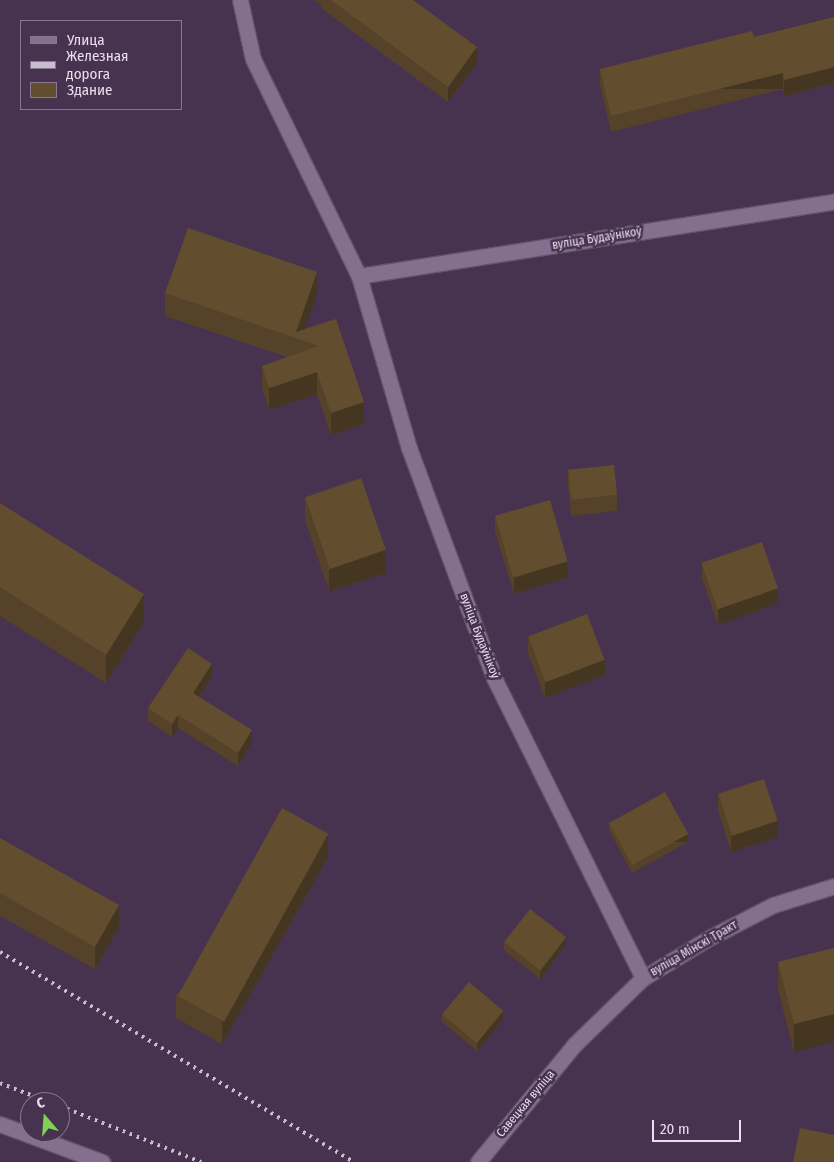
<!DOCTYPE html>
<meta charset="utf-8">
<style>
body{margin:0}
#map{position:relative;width:834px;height:1162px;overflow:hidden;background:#47334f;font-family:"Fira Sans Condensed",sans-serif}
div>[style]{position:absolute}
.roads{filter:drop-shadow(1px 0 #625168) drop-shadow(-1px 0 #625168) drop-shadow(0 1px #625168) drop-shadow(0 -1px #625168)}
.minor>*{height:15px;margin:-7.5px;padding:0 7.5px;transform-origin:7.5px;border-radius:7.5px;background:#856f8e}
.rail>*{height:4px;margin-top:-2px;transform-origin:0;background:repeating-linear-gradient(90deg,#cbbdd0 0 2.5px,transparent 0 7.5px)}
.wall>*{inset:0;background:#554228}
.shaded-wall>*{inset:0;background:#453621;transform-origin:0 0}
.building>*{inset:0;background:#634d2f;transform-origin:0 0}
span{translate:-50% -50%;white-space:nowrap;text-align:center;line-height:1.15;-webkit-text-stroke:5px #47334f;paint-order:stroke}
.street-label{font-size:12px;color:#e9ddee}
.legend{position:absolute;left:20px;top:20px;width:162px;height:90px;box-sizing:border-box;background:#47334f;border:1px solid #88778f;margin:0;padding:6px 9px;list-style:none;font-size:15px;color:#e9ddee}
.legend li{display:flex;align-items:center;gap:10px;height:25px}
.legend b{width:25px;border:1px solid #88778f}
.north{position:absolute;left:20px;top:1092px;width:50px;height:50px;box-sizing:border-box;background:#47334f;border:1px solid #88778f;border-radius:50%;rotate:342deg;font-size:14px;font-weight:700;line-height:20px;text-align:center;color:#e9ddee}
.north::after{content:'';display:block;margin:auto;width:18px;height:22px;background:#80d052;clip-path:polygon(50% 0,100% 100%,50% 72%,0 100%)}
.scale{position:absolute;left:652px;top:1120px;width:89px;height:22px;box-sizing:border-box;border:2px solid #e9ddee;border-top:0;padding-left:6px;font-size:15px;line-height:18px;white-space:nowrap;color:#e9ddee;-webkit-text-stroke:4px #47334f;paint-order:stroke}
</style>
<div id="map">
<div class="roads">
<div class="minor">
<i style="left:240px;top:0;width:60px;rotate:77.6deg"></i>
<i style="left:253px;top:59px;width:242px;rotate:64deg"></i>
<i style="left:359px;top:276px;width:179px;rotate:73.8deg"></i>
<i style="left:409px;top:448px;width:245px;rotate:69.7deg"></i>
<i style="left:494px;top:678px;width:335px;rotate:63.6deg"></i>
<i style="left:359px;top:276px;width:481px;rotate:-8.9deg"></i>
<i style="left:0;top:1124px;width:109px;rotate:20.4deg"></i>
<i style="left:478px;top:1162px;width:151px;rotate:-50.6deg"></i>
<i style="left:574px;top:1045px;width:96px;rotate:-44.2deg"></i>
<i style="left:643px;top:978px;width:77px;rotate:-31.2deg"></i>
<i style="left:709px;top:938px;width:72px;rotate:-27.3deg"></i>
<i style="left:773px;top:905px;width:64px;rotate:-17.3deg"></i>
</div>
</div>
<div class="rail">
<i style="left:0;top:952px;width:412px;rotate:30.7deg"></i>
<i style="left:0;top:1083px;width:53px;rotate:21.2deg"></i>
<i style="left:60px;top:1106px;width:152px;rotate:21.7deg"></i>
</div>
<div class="wall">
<i style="clip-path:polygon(315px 0,413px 0,477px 63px,448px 102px,321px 8px,321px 5px)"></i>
<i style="clip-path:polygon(834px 17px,834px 83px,784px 96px,783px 89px,611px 132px,600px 85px,600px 69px,754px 37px)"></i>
<i style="clip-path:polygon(165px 293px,317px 295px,304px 329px,336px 319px,364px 424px,331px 435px,317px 394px,269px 410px,262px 388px,262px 366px,287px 357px,165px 316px)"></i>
<i style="clip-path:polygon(568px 470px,617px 495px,617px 511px,571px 516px,568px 486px)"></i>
<i style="clip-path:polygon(305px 497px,386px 573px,329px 591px,305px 520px)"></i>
<i style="clip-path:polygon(0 503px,144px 622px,106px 683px,0 616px)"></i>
<i style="clip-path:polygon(495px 516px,568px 577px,514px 594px,495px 532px)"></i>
<i style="clip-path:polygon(702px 563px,778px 603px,718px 625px,702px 578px)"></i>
<i style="clip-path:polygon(528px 637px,605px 675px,545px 698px,528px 653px)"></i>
<i style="clip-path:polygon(212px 677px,199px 697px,252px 743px,238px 766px,178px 728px,172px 737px,148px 721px,148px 708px)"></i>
<i style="clip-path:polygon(718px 794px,778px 837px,731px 852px,718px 810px)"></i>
<i style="clip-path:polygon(609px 822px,688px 842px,632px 873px,609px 830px)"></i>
<i style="clip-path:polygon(0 838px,119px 928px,95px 969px,0 916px)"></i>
<i style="clip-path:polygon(328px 857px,222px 1044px,176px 1018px,176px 995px)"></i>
<i style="clip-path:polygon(504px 942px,566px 945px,540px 979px,504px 950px)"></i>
<i style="clip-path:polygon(834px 948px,834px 1042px,794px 1052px,778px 990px,778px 962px)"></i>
<i style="clip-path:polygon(442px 1014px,503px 1019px,477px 1051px,442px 1022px)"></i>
</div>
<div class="shaded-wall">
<i style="clip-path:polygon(477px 47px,477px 63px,448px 102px,448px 87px)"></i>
<i style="clip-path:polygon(834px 67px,834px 83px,784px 96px,784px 80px)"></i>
<i style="left:783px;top:73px;width:16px;height:177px;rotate:90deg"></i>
<i style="clip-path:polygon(317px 272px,317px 295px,301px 340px,296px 332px)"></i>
<i style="clip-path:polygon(317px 372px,317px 394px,269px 410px,269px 388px)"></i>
<i style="clip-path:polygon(364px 402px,364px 424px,331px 435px,331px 413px)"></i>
<i style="clip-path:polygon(386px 550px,386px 573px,329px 591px,329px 569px)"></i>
<i style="clip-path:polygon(568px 561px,568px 577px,514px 594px,514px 578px)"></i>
<i style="clip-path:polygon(778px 588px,778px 603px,718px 625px,718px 609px)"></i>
<i style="clip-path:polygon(144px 594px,144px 622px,106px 683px,106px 655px)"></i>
<i style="clip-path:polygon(605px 660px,605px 675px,545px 698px,545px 682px)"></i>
<i style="clip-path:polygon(212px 664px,212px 677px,193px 706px,193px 693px)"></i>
<i style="clip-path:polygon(178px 715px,178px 728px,172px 737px,172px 724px)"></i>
<i style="clip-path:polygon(252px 730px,252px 743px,238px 766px,238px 753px)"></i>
<i style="clip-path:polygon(778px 821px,778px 837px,731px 852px,731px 836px)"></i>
<i style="clip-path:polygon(328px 834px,328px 857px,222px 1044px,222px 1021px)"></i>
<i style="left:688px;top:834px;width:8px;height:64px;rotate:90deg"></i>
<i style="clip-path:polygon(119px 905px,119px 928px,95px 969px,95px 947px)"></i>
<i style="clip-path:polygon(566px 937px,566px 945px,540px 979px,540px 971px)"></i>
<i style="clip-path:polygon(503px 1011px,503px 1019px,477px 1051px,477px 1043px)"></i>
<i style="clip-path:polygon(834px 1014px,834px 1042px,794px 1052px,794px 1024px)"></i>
</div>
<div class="building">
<i style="clip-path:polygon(331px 0,413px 0,477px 47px,448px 87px)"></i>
<i style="clip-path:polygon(834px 17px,834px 67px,784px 80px,783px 73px,611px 116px,600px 69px,752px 31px,754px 37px)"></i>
<i style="clip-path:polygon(188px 228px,317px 272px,296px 332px,336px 319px,364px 402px,331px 413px,317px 372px,269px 388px,262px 366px,319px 346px,165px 293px)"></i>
<i style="left:614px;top:465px;width:30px;height:46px;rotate:84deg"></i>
<i style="left:361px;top:478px;width:76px;height:59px;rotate:71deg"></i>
<i style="left:550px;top:500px;width:64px;height:57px;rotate:74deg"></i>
<i style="clip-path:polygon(0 503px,144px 594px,106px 655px,0 587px)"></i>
<i style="left:762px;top:542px;width:49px;height:64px;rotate:71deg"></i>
<i style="left:587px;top:614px;width:49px;height:63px;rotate:69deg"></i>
<i style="clip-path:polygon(188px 648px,212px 664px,193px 693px,252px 730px,238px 753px,178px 715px,172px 724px,148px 708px)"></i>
<i style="left:764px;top:779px;width:44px;height:48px;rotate:72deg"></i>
<i style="left:665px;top:792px;width:48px;height:64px;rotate:61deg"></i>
<i style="left:282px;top:808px;width:53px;height:215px;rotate:29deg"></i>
<i style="clip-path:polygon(0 838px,119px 905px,95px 947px,0 893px)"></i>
<i style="left:530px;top:909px;width:46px;height:42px;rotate:38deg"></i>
<i style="clip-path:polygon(834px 948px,834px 1014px,794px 1024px,778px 962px)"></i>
<i style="left:469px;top:982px;width:45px;height:42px;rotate:40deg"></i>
<i style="clip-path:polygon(800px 1128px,834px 1135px,834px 1162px,793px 1162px)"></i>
</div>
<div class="street-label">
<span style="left:597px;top:239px;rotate:-9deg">вуліца Будаўнікоў</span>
<span style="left:479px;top:636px;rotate:69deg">вуліца Будаўнікоў</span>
<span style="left:694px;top:949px;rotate:-30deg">вуліца Мінскі Тракт</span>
<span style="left:526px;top:1104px;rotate:-50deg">Савецкая вуліца</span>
</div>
<ul class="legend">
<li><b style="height:6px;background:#856f8e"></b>Улица</li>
<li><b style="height:6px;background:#cbbdd0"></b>Железная дорога</li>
<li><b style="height:14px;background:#634d2f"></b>Здание</li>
</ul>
<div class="north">С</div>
<div class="scale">20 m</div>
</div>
